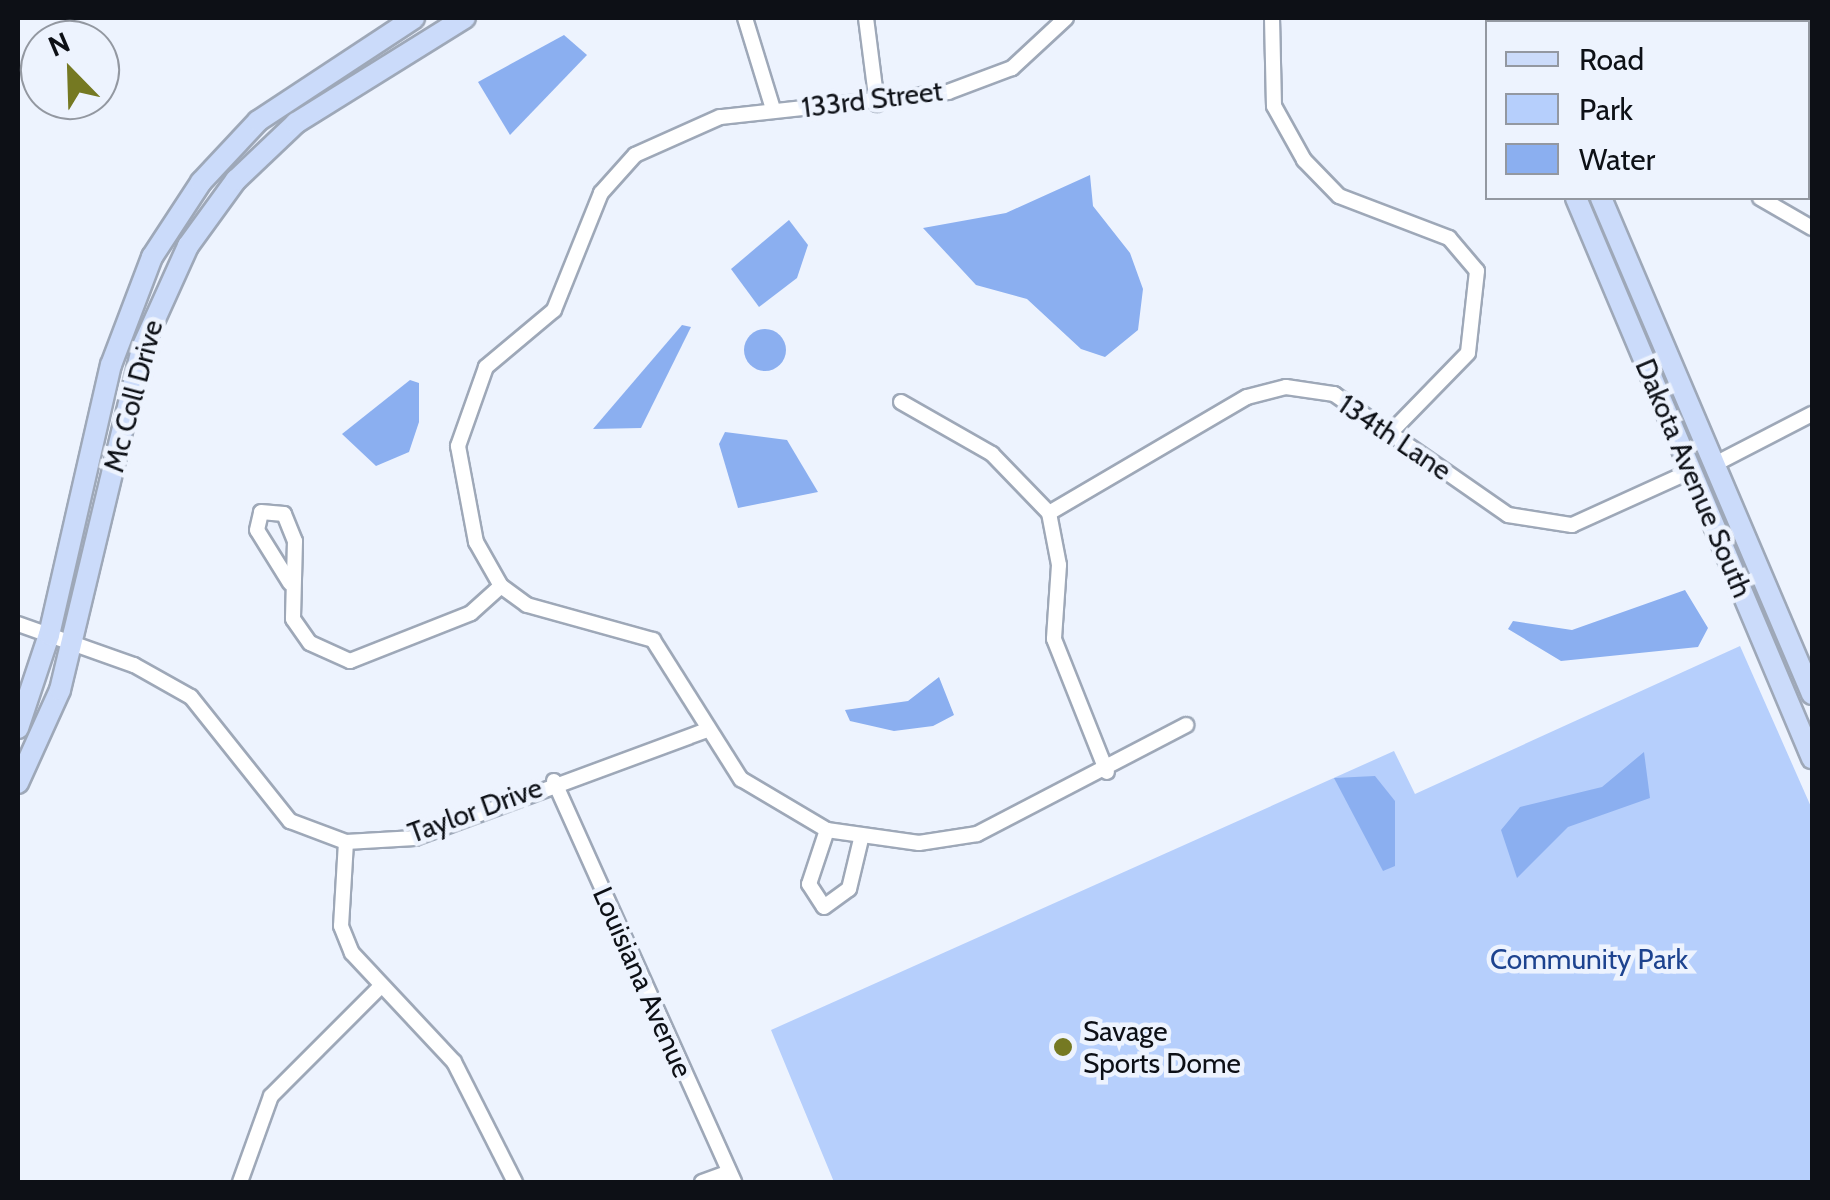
<!DOCTYPE html>
<style>
body{margin:0}
#map{position:relative;width:1830px;height:1200px;overflow:hidden;background:#edf3fe;font-family:Cabin,sans-serif}
div>[style]{position:absolute}
.green>*{inset:0;background:#b6cffc}
.water>*{inset:0;background:#8baff0}
.round{border-radius:50%}
.roads{filter:drop-shadow(2px 0 #9ea8b8) drop-shadow(-2px 0 #9ea8b8) drop-shadow(0 2px #9ea8b8) drop-shadow(0 -2px #9ea8b8)}
.minor>*{height:14px;margin:-7px;padding:0 7px;transform-origin:7px;border-radius:7px;background:#fff}
.secondary>*{height:20px;margin:-10px;padding:0 10px;transform-origin:10px;border-radius:10px;background:#cbdbfa}
.dots>*{width:28px;height:28px;translate:-50% -50%;box-sizing:border-box;border:5px solid #edf3fe;border-radius:50%}
span{translate:-50% -50%;white-space:nowrap;text-align:center;line-height:1.15;-webkit-text-stroke:9px #edf3fe;paint-order:stroke}
.street-label{font-size:28px;color:#0d1016}
.park-label{font-size:28px;color:#1d438f}
.poi-label{font-size:28px;color:#0d1016}
.left{translate:0 -50%;text-align:left}
.frame{position:absolute;inset:0;border:20px solid #0d1016;pointer-events:none}
.legend{position:absolute;left:1485px;top:20px;width:325px;height:180px;box-sizing:border-box;background:#edf3fe;border:2px solid #9398a1;margin:0;padding:12px 18px;list-style:none;font-size:30px;color:#0d1016}
.legend li{display:flex;align-items:center;gap:20px;height:50px}
.legend b{width:50px;border:2px solid #9398a1}
.north{position:absolute;left:20px;top:20px;width:100px;height:100px;box-sizing:border-box;background:#edf3fe;border:2px solid #9398a1;border-radius:50%;rotate:337deg;font-size:28px;font-weight:700;line-height:40px;text-align:center;color:#0d1016}
.north::after{content:'';display:block;margin:auto;width:35px;height:45px;background:#757922;clip-path:polygon(50% 0,100% 100%,50% 72%,0 100%)}
</style>
<div id="map">
<div class="green">
<i style="clip-path:polygon(1740px 646px,1812px 809px,1812px 1182px,834px 1182px,771px 1030px,1394px 751px,1415px 794px)"></i>
</div>
<div class="water">
<i style="clip-path:polygon(564px 35px,587px 55px,510px 135px,478px 82px)"></i>
<i style="clip-path:polygon(1090px 175px,1093px 206px,1130px 253px,1143px 289px,1138px 330px,1105px 357px,1081px 349px,1027px 299px,976px 285px,923px 228px,1006px 213px)"></i>
<i style="clip-path:polygon(789px 220px,808px 245px,797px 278px,759px 307px,731px 269px)"></i>
<i style="clip-path:polygon(682px 325px,691px 327px,641px 428px,593px 429px)"></i>
<i class="round" style="left:744px;top:329px;width:42px;height:42px"></i>
<i style="clip-path:polygon(410px 380px,419px 383px,419px 422px,409px 452px,376px 466px,342px 434px)"></i>
<i style="clip-path:polygon(725px 432px,787px 440px,818px 492px,738px 508px,719px 444px)"></i>
<i style="clip-path:polygon(1685px 590px,1708px 628px,1698px 647px,1561px 661px,1508px 629px,1513px 621px,1572px 630px)"></i>
<i style="clip-path:polygon(939px 677px,954px 715px,933px 726px,894px 731px,850px 721px,845px 710px,908px 701px)"></i>
<i style="clip-path:polygon(1644px 752px,1650px 798px,1568px 827px,1517px 878px,1501px 830px,1520px 807px,1602px 787px)"></i>
<i style="clip-path:polygon(1375px 776px,1395px 801px,1395px 866px,1383px 871px,1334px 778px)"></i>
</div>
<div class="roads">
<div class="minor">
<i style="left:745px;top:18px;width:95px;rotate:72.9deg"></i>
<i style="left:866px;top:18px;width:87px;rotate:82.7deg"></i>
<i style="left:1066px;top:18px;width:74px;rotate:137.2deg"></i>
<i style="left:1012px;top:68px;width:68px;rotate:159.4deg"></i>
<i style="left:948px;top:92px;width:229px;rotate:173.7deg"></i>
<i style="left:720px;top:117px;width:93px;rotate:155.9deg"></i>
<i style="left:635px;top:155px;width:51px;rotate:131.8deg"></i>
<i style="left:601px;top:193px;width:126px;rotate:111.9deg"></i>
<i style="left:554px;top:310px;width:89px;rotate:140deg"></i>
<i style="left:486px;top:367px;width:84px;rotate:109.5deg"></i>
<i style="left:458px;top:446px;width:98px;rotate:79.4deg"></i>
<i style="left:476px;top:542px;width:51px;rotate:60.4deg"></i>
<i style="left:501px;top:586px;width:32px;rotate:36deg"></i>
<i style="left:527px;top:605px;width:131px;rotate:15.5deg"></i>
<i style="left:653px;top:640px;width:165px;rotate:57.7deg"></i>
<i style="left:741px;top:779px;width:100px;rotate:30.7deg"></i>
<i style="left:827px;top:830px;width:93px;rotate:8deg"></i>
<i style="left:919px;top:843px;width:59px;rotate:-8.8deg"></i>
<i style="left:977px;top:834px;width:236px;rotate:-27.5deg"></i>
<i style="left:1272px;top:18px;width:88px;rotate:88.7deg"></i>
<i style="left:1274px;top:106px;width:62px;rotate:60.9deg"></i>
<i style="left:1304px;top:160px;width:50px;rotate:45.8deg"></i>
<i style="left:1339px;top:196px;width:118px;rotate:20.9deg"></i>
<i style="left:1449px;top:238px;width:43px;rotate:49.7deg"></i>
<i style="left:1477px;top:271px;width:82px;rotate:96.3deg"></i>
<i style="left:1468px;top:353px;width:107px;rotate:134.2deg"></i>
<i style="left:1644px;top:18px;width:4px;rotate:63deg"></i>
<i style="left:1760px;top:198px;width:60px;rotate:30deg"></i>
<i style="left:901px;top:402px;width:105px;rotate:29.7deg"></i>
<i style="left:992px;top:454px;width:82px;rotate:46deg"></i>
<i style="left:1049px;top:513px;width:53px;rotate:79.1deg"></i>
<i style="left:1059px;top:565px;width:74px;rotate:93.9deg"></i>
<i style="left:1054px;top:639px;width:143px;rotate:68.3deg"></i>
<i style="left:1715px;top:464px;width:109px;rotate:-27.3deg"></i>
<i style="left:1049px;top:513px;width:229px;rotate:-30.4deg"></i>
<i style="left:1247px;top:397px;width:40px;rotate:-14.4deg"></i>
<i style="left:1286px;top:387px;width:49px;rotate:8.3deg"></i>
<i style="left:1334px;top:394px;width:212px;rotate:34.8deg"></i>
<i style="left:1508px;top:515px;width:65px;rotate:8.9deg"></i>
<i style="left:1572px;top:525px;width:131px;rotate:-24.4deg"></i>
<i style="left:290px;top:583px;width:62px;rotate:-121.9deg"></i>
<i style="left:257px;top:530px;width:18px;rotate:-77deg"></i>
<i style="left:261px;top:512px;width:23px;rotate:5deg"></i>
<i style="left:284px;top:514px;width:29px;rotate:68deg"></i>
<i style="left:295px;top:541px;width:78px;rotate:91.5deg"></i>
<i style="left:293px;top:619px;width:29px;rotate:55deg"></i>
<i style="left:310px;top:643px;width:44px;rotate:24.2deg"></i>
<i style="left:350px;top:661px;width:130px;rotate:-21.6deg"></i>
<i style="left:471px;top:613px;width:40px;rotate:-42deg"></i>
<i style="left:18px;top:624px;width:123px;rotate:19.5deg"></i>
<i style="left:134px;top:665px;width:65px;rotate:29.3deg"></i>
<i style="left:191px;top:697px;width:159px;rotate:51.4deg"></i>
<i style="left:290px;top:821px;width:60px;rotate:20.6deg"></i>
<i style="left:346px;top:842px;width:69px;rotate:-3.3deg"></i>
<i style="left:415px;top:838px;width:308px;rotate:-20.3deg"></i>
<i style="left:554px;top:781px;width:440px;rotate:65.8deg"></i>
<i style="left:827px;top:830px;width:57px;rotate:108.4deg"></i>
<i style="left:809px;top:884px;width:27px;rotate:57deg"></i>
<i style="left:824px;top:907px;width:31px;rotate:-36deg"></i>
<i style="left:849px;top:889px;width:51px;rotate:-76.5deg"></i>
<i style="left:346px;top:842px;width:84px;rotate:93.4deg"></i>
<i style="left:341px;top:926px;width:29px;rotate:68deg"></i>
<i style="left:352px;top:953px;width:149px;rotate:46.9deg"></i>
<i style="left:454px;top:1062px;width:135px;rotate:63.1deg"></i>
<i style="left:240px;top:1182px;width:91px;rotate:-70.2deg"></i>
<i style="left:271px;top:1096px;width:154px;rotate:-45deg"></i>
<i style="left:702px;top:1182px;width:27px;rotate:-20deg"></i>
</div>
<div class="secondary">
<i style="left:1498px;top:18px;width:4px;rotate:63deg"></i>
<i style="left:1524px;top:18px;width:4px;rotate:63deg"></i>
<i style="left:1576px;top:198px;width:608px;rotate:67.15deg"></i>
<i style="left:1601px;top:198px;width:539px;rotate:66.95deg"></i>
<i style="left:18px;top:728px;width:98px;rotate:-71.6deg"></i>
<i style="left:49px;top:635px;width:277px;rotate:-77.1deg"></i>
<i style="left:111px;top:365px;width:116px;rotate:-69.2deg"></i>
<i style="left:152px;top:257px;width:90px;rotate:-56.8deg"></i>
<i style="left:201px;top:182px;width:83px;rotate:-46.9deg"></i>
<i style="left:258px;top:121px;width:187px;rotate:-33.4deg"></i>
<i style="left:18px;top:783px;width:102px;rotate:-65.7deg"></i>
<i style="left:60px;top:690px;width:352px;rotate:-76.5deg"></i>
<i style="left:142px;top:348px;width:112px;rotate:-65.7deg"></i>
<i style="left:188px;top:246px;width:82px;rotate:-54deg"></i>
<i style="left:236px;top:180px;width:83px;rotate:-43.5deg"></i>
<i style="left:296px;top:123px;width:199px;rotate:-31.9deg"></i>
</div>
</div>
<div class="dots">
<i style="left:1063px;top:1047px;background:#757922"></i>
</div>
<div class="street-label">
<span style="left:872px;top:99px;rotate:-7deg">133rd Street</span>
<span style="left:133px;top:396px;rotate:-75deg">Mc Coll Drive</span>
<span style="left:1395px;top:437px;rotate:34deg">134th Lane</span>
<span style="left:1694px;top:478px;rotate:67deg">Dakota Avenue South</span>
<span style="left:475px;top:810px;rotate:-20deg">Taylor Drive</span>
<span style="left:643px;top:982px;rotate:66deg">Louisiana Avenue</span>
</div>
<div class="park-label">
<span style="left:1589px;top:959px">Community Park</span>
</div>
<div class="poi-label">
<span class="left" style="left:1083px;top:1047px">Savage<br>Sports Dome</span>
</div>
<div class="frame"></div>
<ul class="legend">
<li><b style="height:12px;background:#cbdbfa"></b>Road</li>
<li><b style="height:28px;background:#b6cffc"></b>Park</li>
<li><b style="height:28px;background:#8baff0"></b>Water</li>
</ul>
<div class="north">N</div>
</div>
